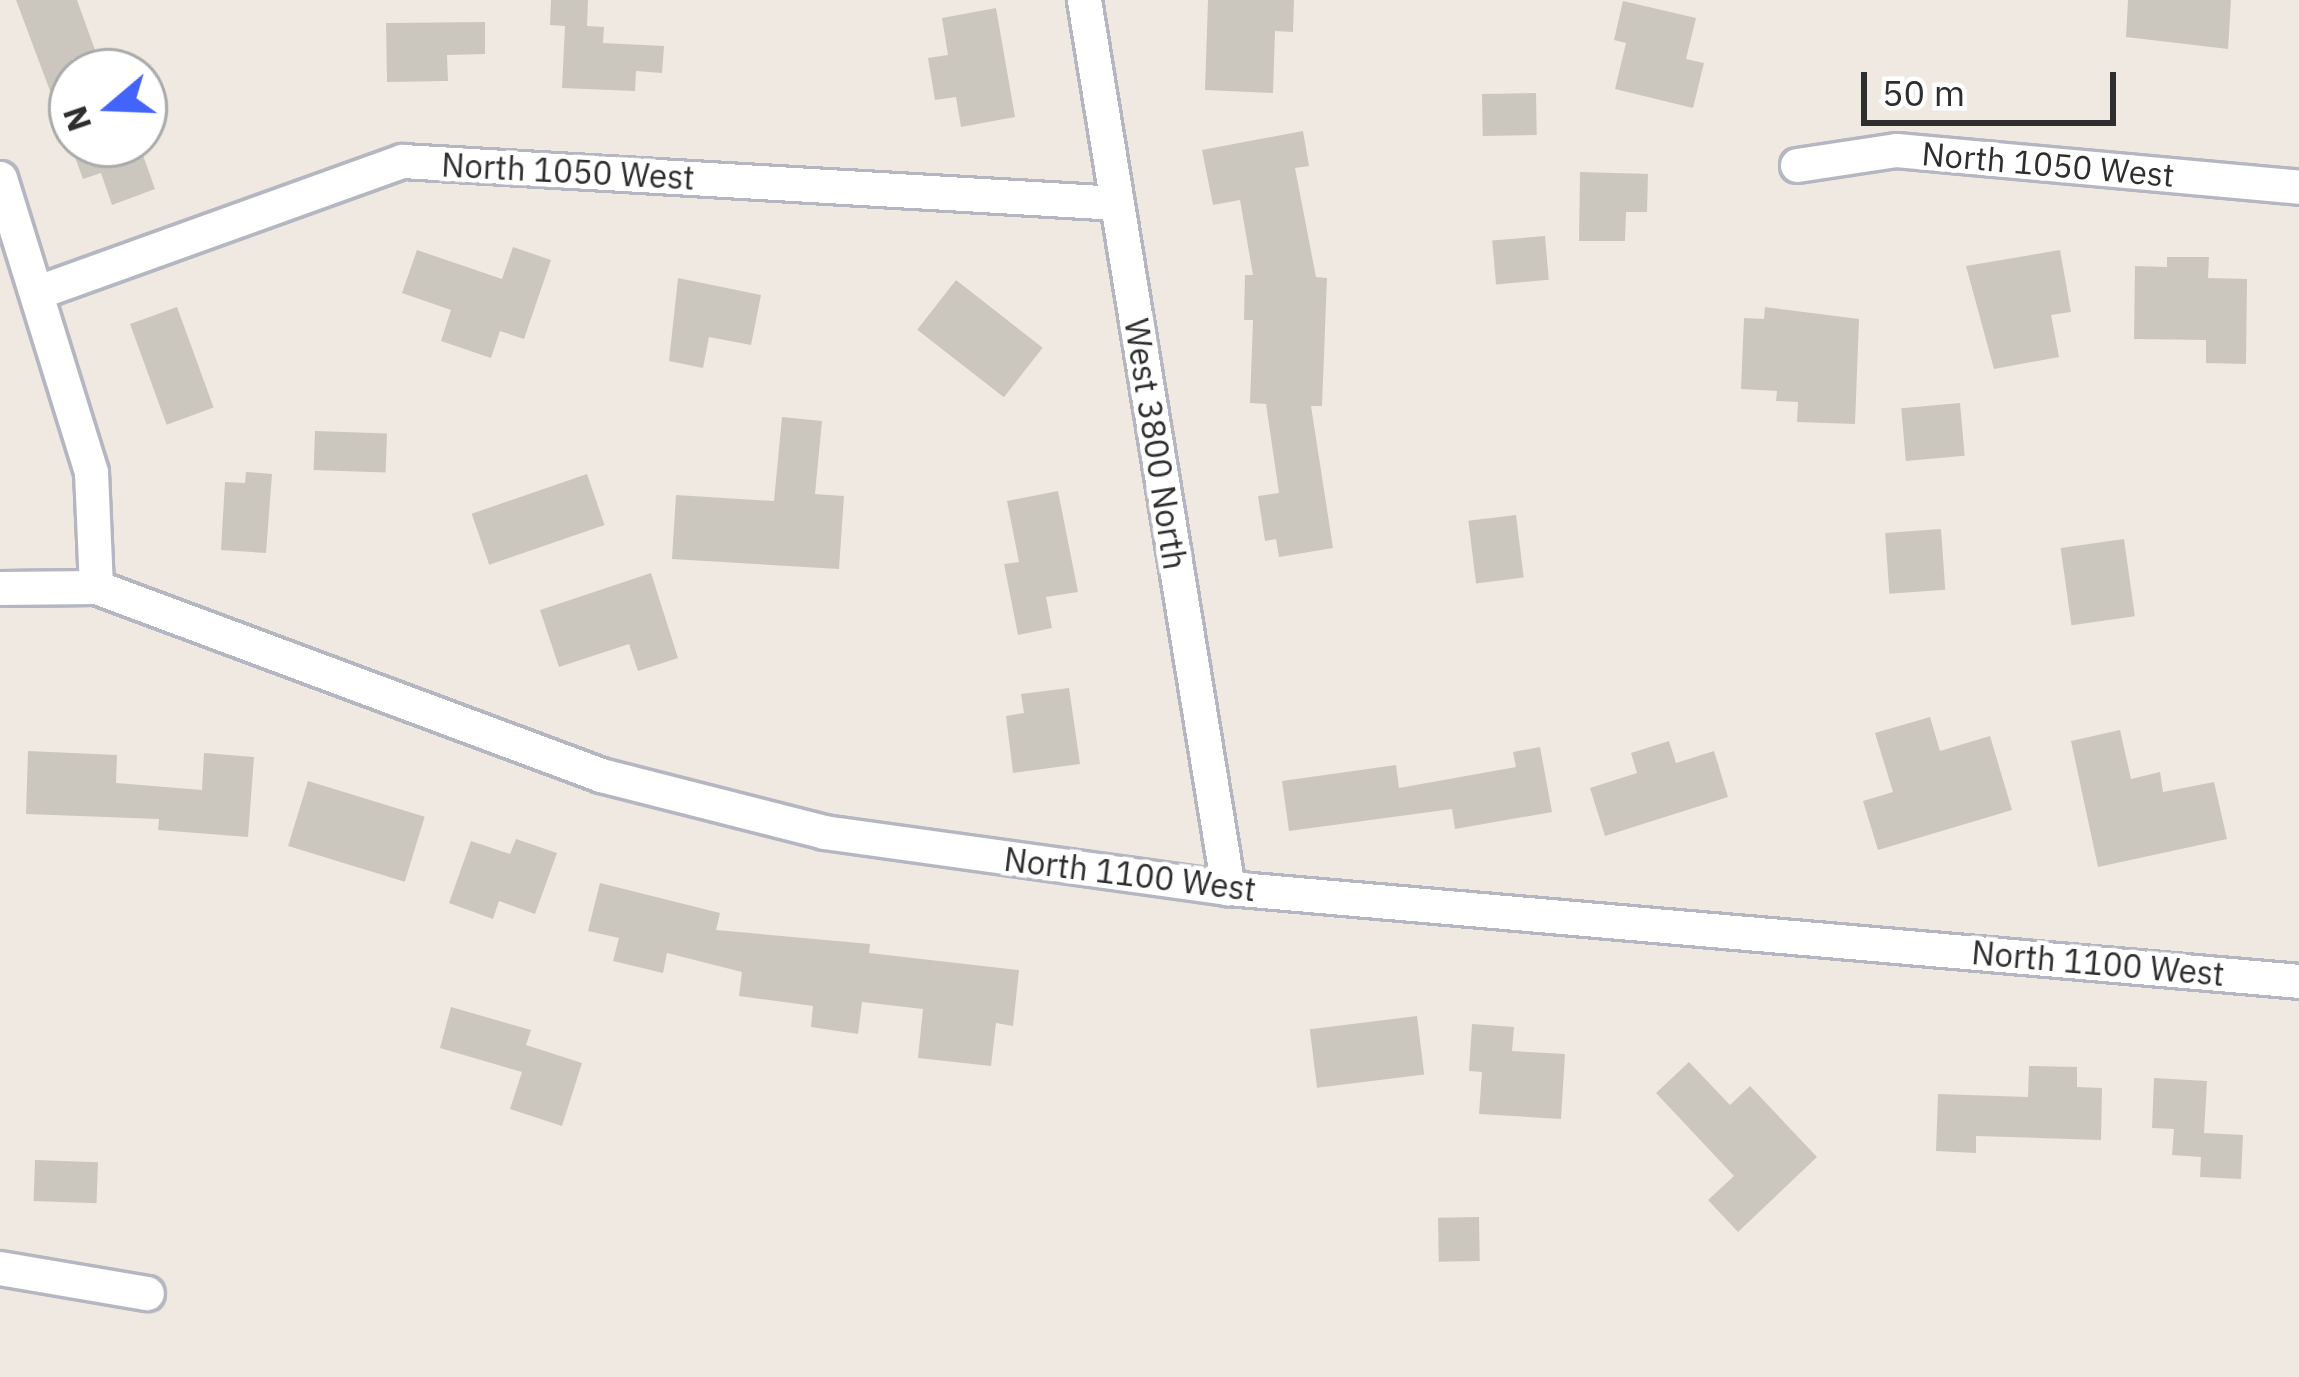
<!DOCTYPE html>
<style>
body{margin:0}
#map{position:relative;width:2299px;height:1377px;overflow:hidden;background:#efe9e1;font-family:"IBM Plex Sans",sans-serif}
div>[style]{position:absolute}
.building>*{inset:0;background:#cbc7bf;transform-origin:0 0}
.roads{filter:drop-shadow(3px 0 #b4b7c1) drop-shadow(-3px 0 #b4b7c1) drop-shadow(0 3px #b4b7c1) drop-shadow(0 -3px #b4b7c1)}
.minor>*{height:33px;margin:-16.5px;padding:0 16.5px;transform-origin:16.5px;border-radius:16.5px;background:#fff}
span{translate:-50% -50%;white-space:nowrap;text-align:center;line-height:1.15;-webkit-text-stroke:9px #fff;paint-order:stroke}
.street-label{font-size:33px;color:#2e2e2e}
.north{position:absolute;left:48px;top:48px;width:120px;height:120px;box-sizing:border-box;background:#fff;border:3px solid #ababab;border-radius:50%;rotate:251deg;font-size:33px;font-weight:700;line-height:48px;text-align:center;color:#2e2e2e}
.north::after{content:'';display:block;margin:auto;width:42px;height:54px;background:#4264fb;clip-path:polygon(50% 0,100% 100%,50% 72%,0 100%)}
.scale{position:absolute;left:1861px;top:72px;width:255px;height:54px;box-sizing:border-box;border:6px solid #2e2e2e;border-top:0;padding-left:15px;font-size:36px;line-height:42px;white-space:nowrap;color:#2e2e2e;-webkit-text-stroke:9px #fff;paint-order:stroke}
</style>
<div id="map">
<div class="building">
<i style="clip-path:polygon(16px 0,77px 0,95px 50px,72px 59px,72px 144px,139px 144px,155px 189px,112px 205px,101px 173px,83px 179px)"></i>
<i style="clip-path:polygon(551px 0,588px 0,587px 26px,604px 27px,603px 43px,664px 46px,662px 73px,636px 71px,635px 91px,562px 88px,565px 26px,550px 25px)"></i>
<i style="clip-path:polygon(1208px 0,1294px 0,1293px 32px,1275px 31px,1273px 93px,1205px 90px)"></i>
<i style="clip-path:polygon(2128px 0,2231px 0,2228px 49px,2126px 37px)"></i>
<i style="clip-path:polygon(1623px 1px,1696px 18px,1686px 59px,1704px 63px,1693px 108px,1615px 89px,1626px 43px,1614px 40px)"></i>
<i style="clip-path:polygon(996px 8px,1015px 117px,961px 127px,956px 97px,935px 100px,928px 58px,948px 55px,942px 18px)"></i>
<i style="clip-path:polygon(485px 22px,485px 54px,447px 55px,448px 81px,387px 82px,386px 23px)"></i>
<i style="left:1536px;top:93px;width:42px;height:54px;rotate:89deg"></i>
<i style="clip-path:polygon(1303px 131px,1309px 166px,1295px 168px,1316px 277px,1327px 278px,1322px 406px,1311px 406px,1333px 548px,1279px 557px,1276px 539px,1265px 541px,1258px 496px,1279px 493px,1266px 404px,1250px 403px,1253px 320px,1244px 320px,1245px 275px,1253px 275px,1240px 200px,1213px 205px,1202px 150px)"></i>
<i style="clip-path:polygon(1580px 172px,1648px 174px,1647px 212px,1626px 212px,1625px 241px,1579px 241px)"></i>
<i style="left:1545px;top:236px;width:44px;height:53px;rotate:85deg"></i>
<i style="clip-path:polygon(513px 247px,551px 260px,524px 339px,500px 331px,491px 358px,441px 341px,451px 310px,402px 293px,417px 250px,502px 279px)"></i>
<i style="clip-path:polygon(2060px 250px,2071px 312px,2051px 315px,2059px 357px,1994px 369px,1966px 266px)"></i>
<i style="clip-path:polygon(2167px 257px,2209px 257px,2208px 278px,2247px 279px,2246px 364px,2206px 363px,2206px 340px,2134px 339px,2135px 266px,2167px 267px)"></i>
<i style="clip-path:polygon(678px 278px,761px 295px,751px 345px,709px 337px,703px 368px,669px 361px)"></i>
<i style="left:956px;top:280px;width:110px;height:63px;rotate:38deg"></i>
<i style="left:177px;top:307px;width:107px;height:50px;rotate:70deg"></i>
<i style="clip-path:polygon(1765px 307px,1859px 319px,1855px 424px,1797px 422px,1798px 402px,1776px 401px,1777px 391px,1741px 389px,1744px 318px,1764px 319px)"></i>
<i style="left:1960px;top:403px;width:53px;height:59px;rotate:85deg"></i>
<i style="clip-path:polygon(782px 417px,822px 421px,815px 494px,844px 496px,839px 569px,672px 559px,676px 495px,774px 501px)"></i>
<i style="left:315px;top:431px;width:72px;height:39px;rotate:2deg"></i>
<i style="clip-path:polygon(246px 472px,272px 474px,266px 553px,221px 550px,225px 482px,245px 483px)"></i>
<i style="left:587px;top:474px;width:54px;height:122px;rotate:71deg"></i>
<i style="clip-path:polygon(1058px 491px,1078px 592px,1046px 597px,1052px 628px,1018px 635px,1004px 564px,1019px 562px,1007px 501px)"></i>
<i style="left:1516px;top:515px;width:63px;height:48px;rotate:83deg"></i>
<i style="left:1941px;top:529px;width:61px;height:56px;rotate:86deg"></i>
<i style="left:2124px;top:539px;width:78px;height:64px;rotate:82deg"></i>
<i style="clip-path:polygon(651px 573px,678px 658px,638px 671px,629px 644px,559px 667px,540px 610px)"></i>
<i style="clip-path:polygon(1069px 688px,1080px 764px,1013px 773px,1006px 716px,1024px 713px,1021px 694px)"></i>
<i style="clip-path:polygon(1930px 717px,1940px 751px,1990px 736px,2012px 810px,1878px 850px,1863px 801px,1893px 792px,1875px 733px)"></i>
<i style="clip-path:polygon(2120px 730px,2131px 779px,2160px 772px,2163px 792px,2214px 782px,2227px 839px,2098px 867px,2071px 741px)"></i>
<i style="clip-path:polygon(1669px 741px,1676px 763px,1714px 751px,1728px 797px,1605px 836px,1590px 788px,1637px 773px,1631px 753px)"></i>
<i style="clip-path:polygon(1540px 747px,1552px 812px,1455px 829px,1452px 809px,1289px 831px,1282px 781px,1396px 765px,1399px 788px,1516px 767px,1513px 752px)"></i>
<i style="clip-path:polygon(28px 751px,117px 755px,116px 783px,202px 790px,204px 753px,254px 757px,248px 837px,158px 830px,159px 819px,26px 814px)"></i>
<i style="left:308px;top:781px;width:122px;height:68px;rotate:17deg"></i>
<i style="clip-path:polygon(516px 839px,557px 853px,535px 914px,499px 901px,493px 919px,449px 903px,471px 841px,510px 854px)"></i>
<i style="clip-path:polygon(600px 883px,720px 913px,716px 930px,870px 944px,869px 953px,1019px 970px,1013px 1026px,996px 1023px,991px 1066px,918px 1058px,923px 1009px,862px 1002px,858px 1034px,811px 1027px,813px 1006px,739px 996px,742px 972px,667px 953px,663px 973px,613px 961px,619px 938px,588px 931px)"></i>
<i style="clip-path:polygon(451px 1007px,531px 1030px,526px 1045px,582px 1063px,562px 1126px,510px 1109px,522px 1072px,440px 1048px)"></i>
<i style="left:1417px;top:1016px;width:59px;height:108px;rotate:83deg"></i>
<i style="clip-path:polygon(1472px 1024px,1514px 1027px,1512px 1051px,1565px 1054px,1561px 1119px,1479px 1114px,1482px 1072px,1469px 1071px)"></i>
<i style="clip-path:polygon(1689px 1062px,1730px 1105px,1750px 1086px,1817px 1157px,1738px 1232px,1708px 1200px,1734px 1176px,1656px 1093px)"></i>
<i style="clip-path:polygon(2029px 1066px,2077px 1067px,2077px 1087px,2102px 1088px,2101px 1140px,1976px 1136px,1976px 1153px,1936px 1151px,1938px 1094px,2028px 1097px)"></i>
<i style="clip-path:polygon(2154px 1078px,2207px 1081px,2204px 1133px,2243px 1135px,2241px 1179px,2200px 1177px,2201px 1157px,2172px 1155px,2174px 1129px,2152px 1128px)"></i>
<i style="left:35px;top:1160px;width:63px;height:41px;rotate:2deg"></i>
<i style="left:1479px;top:1217px;width:44px;height:41px;rotate:89deg"></i>
</div>
<div class="roads">
<div class="minor">
<i style="left:1084px;top:0;width:900px;rotate:80.79deg"></i>
<i style="left:1797px;top:165px;width:100px;rotate:-8.6deg"></i>
<i style="left:1896px;top:150px;width:405px;rotate:5.2deg"></i>
<i style="left:0;top:178px;width:308px;rotate:72.8deg"></i>
<i style="left:91px;top:472px;width:115px;rotate:87.5deg"></i>
<i style="left:41px;top:291px;width:384px;rotate:-19.8deg"></i>
<i style="left:402px;top:161px;width:716px;rotate:3.36deg"></i>
<i style="left:0;top:588px;width:96px;rotate:-0.6deg"></i>
<i style="left:96px;top:587px;width:539px;rotate:20.42deg"></i>
<i style="left:601px;top:775px;width:230px;rotate:14.3deg"></i>
<i style="left:824px;top:832px;width:408px;rotate:7.9deg"></i>
<i style="left:1228px;top:888px;width:1075px;rotate:4.96deg"></i>
<i style="left:0;top:1268px;width:149px;rotate:9.7deg"></i>
</div>
</div>
<div class="street-label">
<span style="left:2048px;top:164px;rotate:5deg">North 1050 West</span>
<span style="left:568px;top:171px;rotate:3deg">North 1050 West</span>
<span style="left:1156px;top:444px;rotate:81deg">West 3800 North</span>
<span style="left:1130px;top:874px;rotate:7deg">North 1100 West</span>
<span style="left:2098px;top:963px;rotate:5deg">North 1100 West</span>
</div>
<div class="north">N</div>
<div class="scale">50 m</div>
</div>
